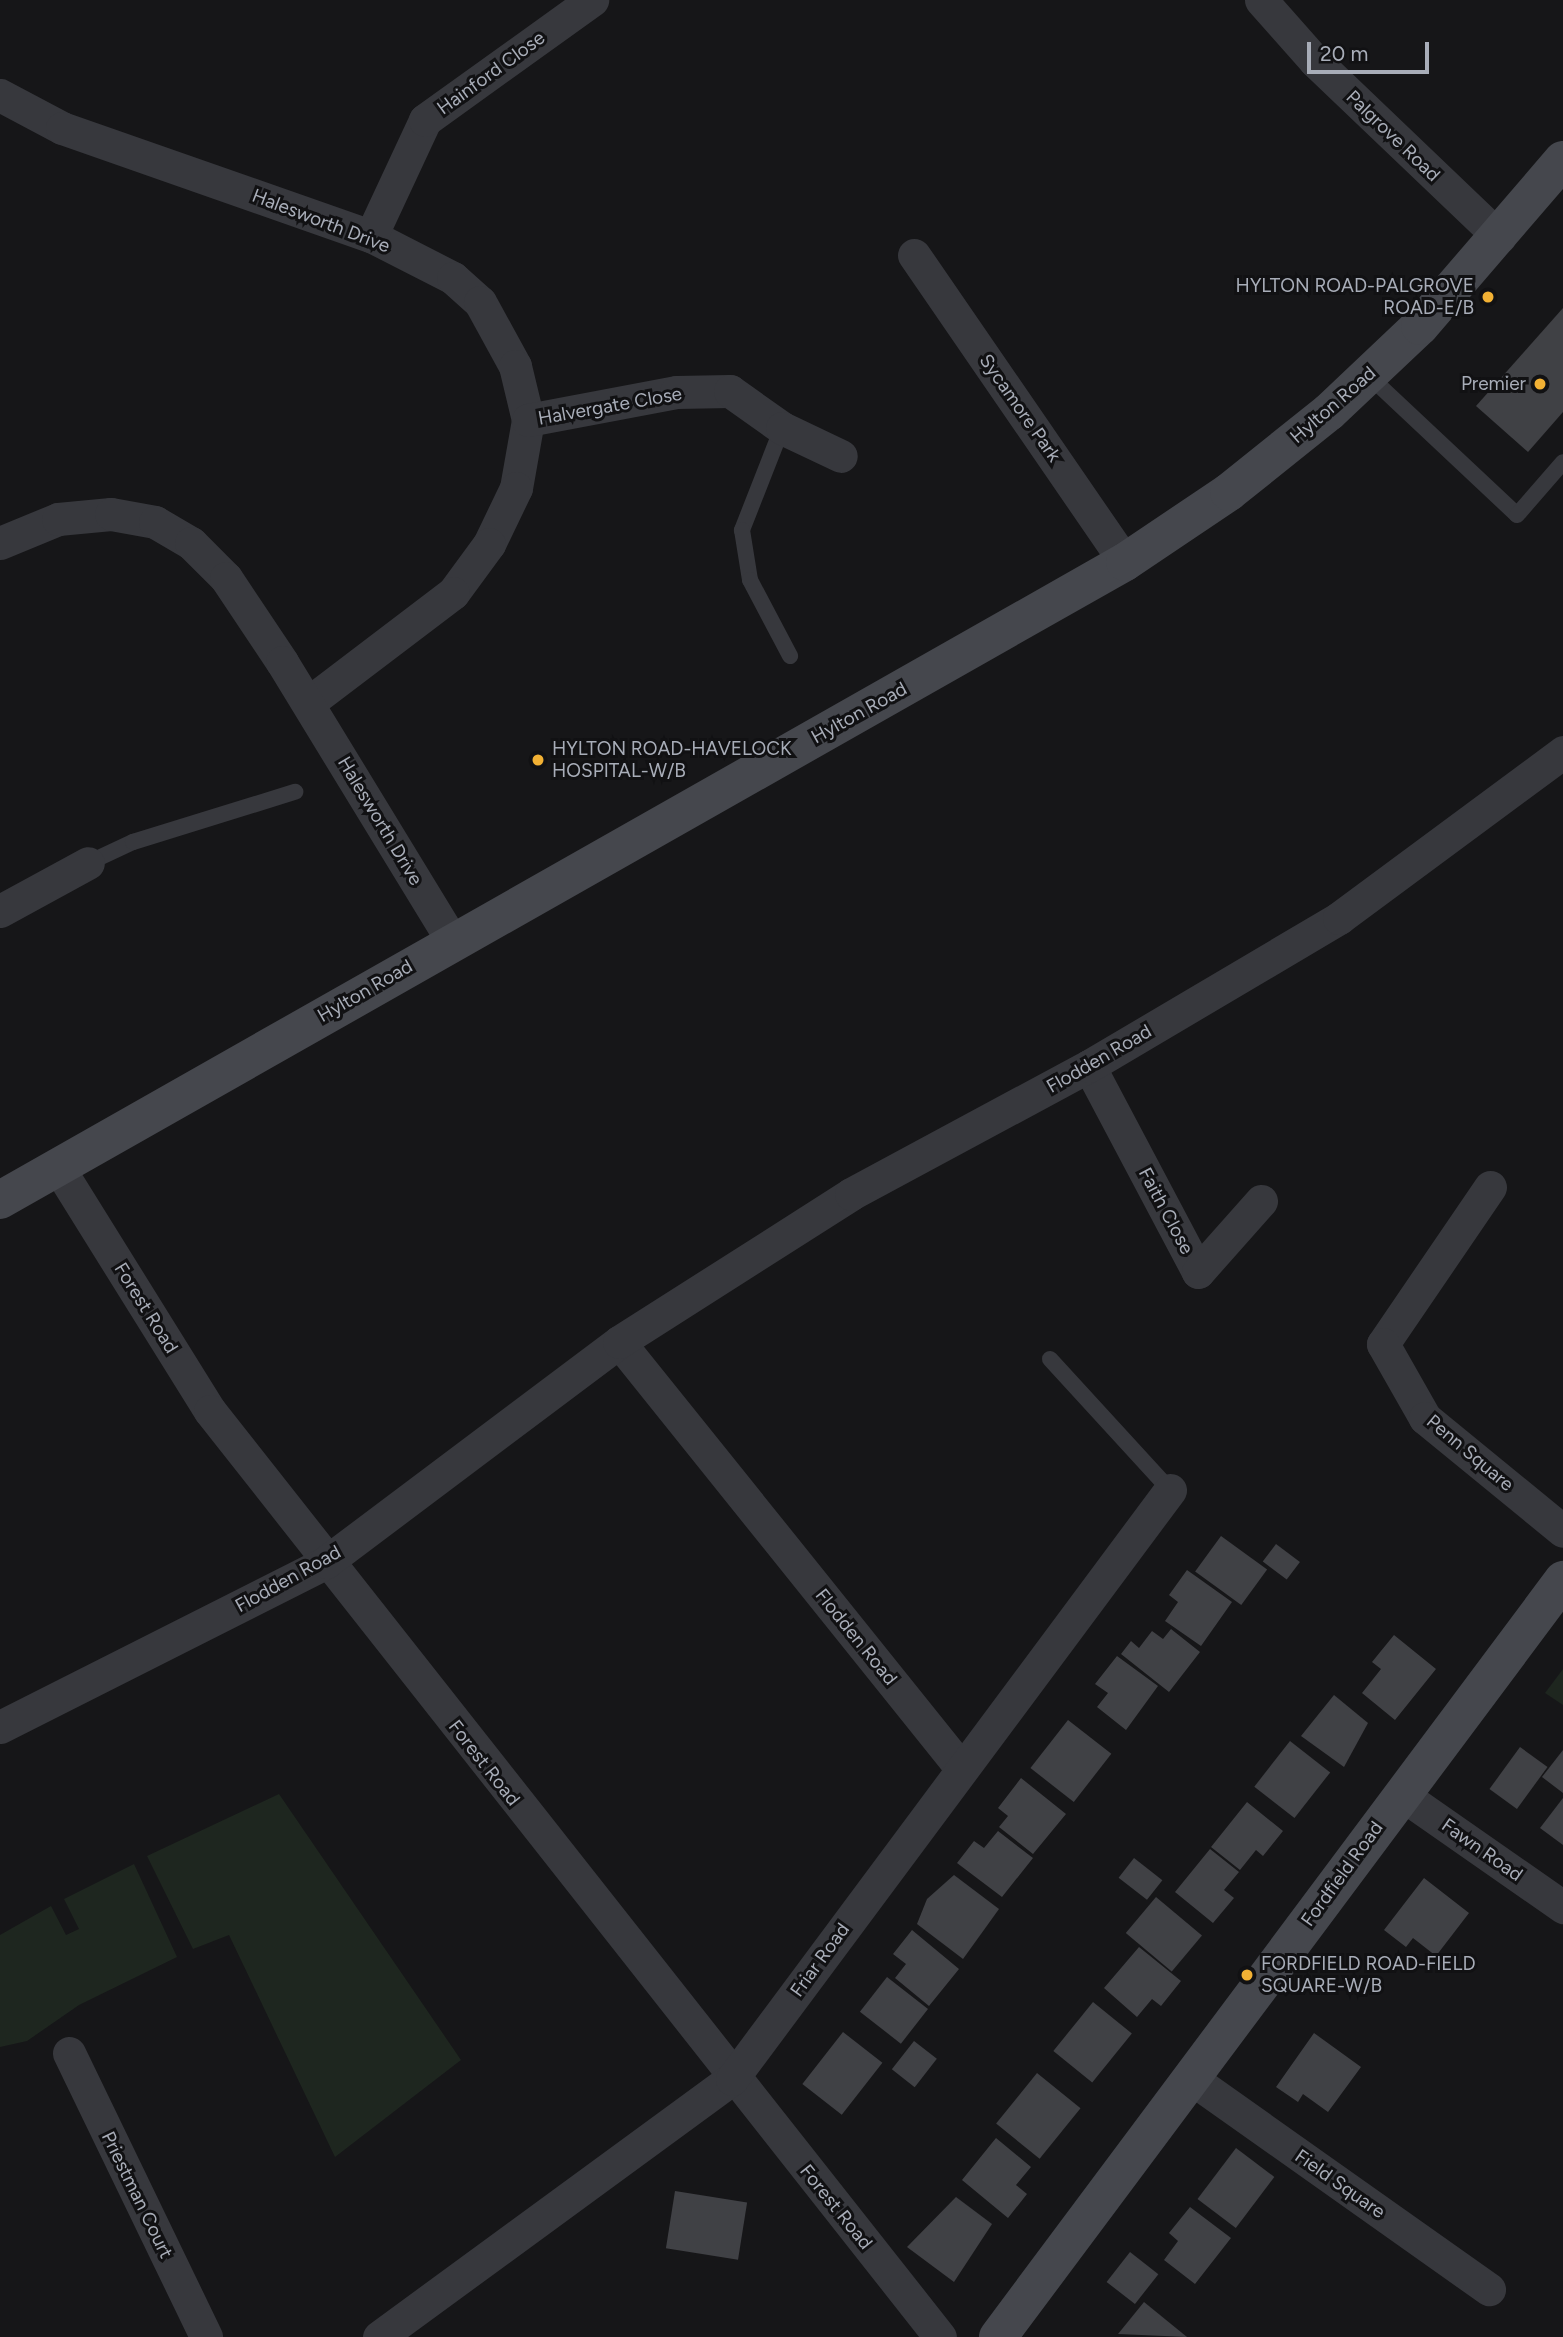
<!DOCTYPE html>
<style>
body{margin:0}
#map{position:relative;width:1563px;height:2337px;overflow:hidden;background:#161618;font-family:Figtree,sans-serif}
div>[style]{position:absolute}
.green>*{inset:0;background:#1e261f}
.building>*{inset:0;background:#404145;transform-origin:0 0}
.lane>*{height:16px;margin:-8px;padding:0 8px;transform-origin:8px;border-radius:8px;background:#37383d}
.street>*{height:33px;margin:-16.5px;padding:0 16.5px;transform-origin:16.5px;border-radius:16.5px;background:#37383d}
.secondary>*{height:38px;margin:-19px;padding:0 19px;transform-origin:19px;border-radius:19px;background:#45474d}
.dots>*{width:19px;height:19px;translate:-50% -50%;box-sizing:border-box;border:4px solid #111113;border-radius:50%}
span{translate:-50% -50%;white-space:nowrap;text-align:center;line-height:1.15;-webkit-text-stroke:6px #111113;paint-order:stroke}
.street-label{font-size:19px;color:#a8adb8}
.poi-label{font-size:19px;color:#a8adb8}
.right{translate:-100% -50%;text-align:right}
.left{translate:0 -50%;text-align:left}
.scale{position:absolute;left:1307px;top:42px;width:122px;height:32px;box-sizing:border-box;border:4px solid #a8adb8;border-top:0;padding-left:9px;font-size:21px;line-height:24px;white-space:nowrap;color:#a8adb8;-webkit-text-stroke:5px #111113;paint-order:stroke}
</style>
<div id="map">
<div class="green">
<i style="clip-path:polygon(1563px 1669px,1563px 1705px,1545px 1693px)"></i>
<i style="clip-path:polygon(279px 1794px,461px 2060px,335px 2157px,229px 1935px,193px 1949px,147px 1856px)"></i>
<i style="clip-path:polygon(134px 1864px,177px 1957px,79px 2005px,27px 2041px,0 2047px,0 1935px,51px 1906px,66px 1935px,79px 1929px,64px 1899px)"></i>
</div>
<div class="building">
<i style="clip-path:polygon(1563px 308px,1563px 412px,1528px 452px,1476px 406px)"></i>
<i style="left:1221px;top:1536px;width:57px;height:44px;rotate:36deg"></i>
<i style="left:1276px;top:1544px;width:30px;height:22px;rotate:37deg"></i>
<i style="clip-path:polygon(1187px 1570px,1232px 1602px,1201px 1646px,1165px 1621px,1178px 1602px,1169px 1595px)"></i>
<i style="clip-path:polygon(1171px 1629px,1200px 1652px,1169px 1692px,1121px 1654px,1131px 1641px,1139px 1648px,1152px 1631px,1163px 1639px)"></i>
<i style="clip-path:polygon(1394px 1635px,1436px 1669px,1395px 1720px,1362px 1693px,1381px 1669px,1372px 1662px)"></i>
<i style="clip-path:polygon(1117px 1656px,1158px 1686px,1126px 1730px,1097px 1707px,1108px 1693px,1095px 1684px)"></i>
<i style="clip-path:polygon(1334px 1695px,1368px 1723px,1344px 1767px,1301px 1736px)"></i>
<i style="left:1068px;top:1720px;width:55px;height:61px;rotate:38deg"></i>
<i style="left:1290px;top:1741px;width:51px;height:58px;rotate:38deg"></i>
<i style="left:1520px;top:1747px;width:34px;height:52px;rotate:36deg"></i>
<i style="clip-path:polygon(1563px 1750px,1563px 1793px,1542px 1777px)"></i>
<i style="clip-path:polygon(1021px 1778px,1066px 1814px,1033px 1854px,999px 1827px,1008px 1816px,998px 1808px)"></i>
<i style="clip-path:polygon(1563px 1798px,1563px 1845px,1540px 1828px)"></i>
<i style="clip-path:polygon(1247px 1802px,1283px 1831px,1263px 1856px,1256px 1850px,1240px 1870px,1211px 1847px)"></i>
<i style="clip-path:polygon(998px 1831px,1033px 1858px,1002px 1897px,957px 1863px,974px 1841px,984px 1848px)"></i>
<i style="clip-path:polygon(1210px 1849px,1239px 1872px,1224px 1890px,1234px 1898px,1213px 1923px,1175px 1892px)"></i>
<i style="left:1134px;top:1858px;width:36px;height:25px;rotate:38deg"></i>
<i style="clip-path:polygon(954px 1875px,999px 1909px,963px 1959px,917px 1924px,927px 1899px)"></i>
<i style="clip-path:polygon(1424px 1878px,1469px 1913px,1436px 1956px,1413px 1938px,1406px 1947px,1384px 1930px)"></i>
<i style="left:1156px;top:1897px;width:60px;height:47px;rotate:40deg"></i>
<i style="clip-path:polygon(912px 1930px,959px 1969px,929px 2006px,895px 1978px,906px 1964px,893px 1954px)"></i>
<i style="clip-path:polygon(1139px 1947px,1181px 1981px,1161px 2006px,1152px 1999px,1137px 2017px,1104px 1988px)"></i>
<i style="left:887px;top:1977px;width:52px;height:44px;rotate:38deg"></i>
<i style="left:1093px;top:2002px;width:50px;height:63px;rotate:39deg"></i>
<i style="left:843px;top:2032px;width:50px;height:66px;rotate:38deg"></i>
<i style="clip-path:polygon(1314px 2033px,1361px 2067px,1328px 2112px,1303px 2094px,1298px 2102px,1276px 2087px)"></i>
<i style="left:914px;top:2041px;width:29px;height:36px;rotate:38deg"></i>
<i style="left:1037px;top:2073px;width:56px;height:65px;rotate:39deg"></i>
<i style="clip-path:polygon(996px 2138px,1031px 2167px,1016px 2185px,1027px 2194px,1008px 2218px,962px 2180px)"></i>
<i style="left:1236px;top:2148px;width:48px;height:64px;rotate:37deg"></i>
<i style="left:675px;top:2191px;width:73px;height:58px;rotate:9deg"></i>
<i style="clip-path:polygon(956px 2197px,992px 2224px,954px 2282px,907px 2247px)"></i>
<i style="clip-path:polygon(1190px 2207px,1231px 2238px,1195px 2284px,1164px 2260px,1178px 2241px,1169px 2233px)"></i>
<i style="left:1130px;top:2252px;width:36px;height:38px;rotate:38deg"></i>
<i style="clip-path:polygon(1144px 2302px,1187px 2337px,1118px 2334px)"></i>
</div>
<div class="lane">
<i style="left:1368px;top:375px;width:204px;rotate:43.2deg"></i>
<i style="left:1517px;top:515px;width:70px;rotate:-49deg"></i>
<i style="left:782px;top:428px;width:110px;rotate:111.4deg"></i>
<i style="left:742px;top:530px;width:51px;rotate:80.9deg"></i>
<i style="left:750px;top:580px;width:86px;rotate:62.2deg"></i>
<i style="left:88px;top:863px;width:50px;rotate:-25deg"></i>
<i style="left:133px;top:842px;width:170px;rotate:-17.2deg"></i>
<i style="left:1050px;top:1359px;width:178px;rotate:47.5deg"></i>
</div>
<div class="street">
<i style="left:1261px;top:0;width:81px;rotate:48.5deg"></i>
<i style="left:1315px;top:61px;width:255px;rotate:43.7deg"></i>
<i style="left:0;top:95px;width:70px;rotate:28deg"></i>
<i style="left:62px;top:128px;width:327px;rotate:19.3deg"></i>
<i style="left:371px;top:236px;width:92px;rotate:27.1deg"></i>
<i style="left:453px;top:278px;width:36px;rotate:42deg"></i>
<i style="left:480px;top:302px;width:73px;rotate:61.3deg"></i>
<i style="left:515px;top:366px;width:56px;rotate:76.5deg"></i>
<i style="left:528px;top:420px;width:69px;rotate:100deg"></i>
<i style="left:516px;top:488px;width:62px;rotate:115.7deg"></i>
<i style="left:489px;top:544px;width:61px;rotate:126.3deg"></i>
<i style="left:453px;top:593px;width:182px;rotate:142.8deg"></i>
<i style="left:371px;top:236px;width:128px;rotate:-65deg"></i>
<i style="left:425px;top:120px;width:206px;rotate:-35.7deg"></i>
<i style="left:914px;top:255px;width:373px;rotate:55.5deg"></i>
<i style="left:528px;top:420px;width:151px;rotate:-10.7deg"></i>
<i style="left:676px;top:392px;width:54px;rotate:-1.1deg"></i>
<i style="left:730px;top:391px;width:64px;rotate:35.4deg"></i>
<i style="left:782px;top:428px;width:65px;rotate:25.4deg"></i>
<i style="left:0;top:543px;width:63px;rotate:-22.5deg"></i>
<i style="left:58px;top:519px;width:53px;rotate:-5.4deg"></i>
<i style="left:111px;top:514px;width:45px;rotate:10.3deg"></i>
<i style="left:155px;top:522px;width:42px;rotate:30.3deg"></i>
<i style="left:191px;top:543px;width:49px;rotate:45deg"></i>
<i style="left:226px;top:578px;width:101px;rotate:56.3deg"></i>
<i style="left:282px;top:662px;width:326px;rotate:58.6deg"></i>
<i style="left:0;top:911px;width:100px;rotate:-28.6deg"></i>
<i style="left:1089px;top:1066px;width:233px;rotate:62.1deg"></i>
<i style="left:1198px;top:1272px;width:95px;rotate:-48.4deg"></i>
<i style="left:58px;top:1167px;width:287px;rotate:58.1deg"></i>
<i style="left:210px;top:1411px;width:1179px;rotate:51.75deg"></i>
<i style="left:1490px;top:1187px;width:190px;rotate:124.3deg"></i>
<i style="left:1383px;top:1344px;width:85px;rotate:60.4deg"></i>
<i style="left:1425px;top:1418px;width:178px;rotate:39.3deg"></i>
<i style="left:619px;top:1342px;width:546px;rotate:51.24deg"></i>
<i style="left:0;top:1727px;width:365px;rotate:-26.8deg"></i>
<i style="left:326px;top:1562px;width:366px;rotate:-36.9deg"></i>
<i style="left:619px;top:1342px;width:275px;rotate:-32.5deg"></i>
<i style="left:851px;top:1194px;width:270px;rotate:-28.3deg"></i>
<i style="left:1089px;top:1066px;width:291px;rotate:-30.6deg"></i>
<i style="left:1339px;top:918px;width:279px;rotate:-36.5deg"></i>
<i style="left:1401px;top:1794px;width:198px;rotate:34.9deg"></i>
<i style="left:69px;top:2053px;width:315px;rotate:64.2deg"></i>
<i style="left:1192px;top:2079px;width:364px;rotate:35.3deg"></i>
<i style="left:379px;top:2337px;width:437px;rotate:-36.2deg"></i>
<i style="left:732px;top:2079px;width:734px;rotate:-53.36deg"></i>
</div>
<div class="secondary">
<i style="left:0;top:1200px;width:1293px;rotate:-29.56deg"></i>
<i style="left:1125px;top:562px;width:125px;rotate:-33.9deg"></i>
<i style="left:1229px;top:492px;width:128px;rotate:-38.7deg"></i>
<i style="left:1329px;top:412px;width:125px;rotate:-43.4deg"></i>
<i style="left:1420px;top:326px;width:219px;rotate:-49.3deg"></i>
<i style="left:998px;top:2337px;width:945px;rotate:-53.26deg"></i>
</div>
<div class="dots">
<i style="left:1488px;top:297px;background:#f2b134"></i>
<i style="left:1540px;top:384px;background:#f2b134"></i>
<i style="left:538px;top:760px;background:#f2b134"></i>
<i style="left:1247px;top:1975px;background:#f2b134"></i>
</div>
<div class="street-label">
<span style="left:491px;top:73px;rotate:-36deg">Hainford Close</span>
<span style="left:1393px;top:136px;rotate:44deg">Palgrove Road</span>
<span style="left:321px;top:221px;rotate:21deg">Halesworth Drive</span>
<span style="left:1333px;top:405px;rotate:-41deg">Hylton Road</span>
<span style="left:610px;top:406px;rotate:-10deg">Halvergate Close</span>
<span style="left:1020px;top:408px;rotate:55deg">Sycamore Park</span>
<span style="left:859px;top:713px;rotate:-29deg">Hylton Road</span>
<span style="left:380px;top:821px;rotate:59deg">Halesworth Drive</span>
<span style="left:365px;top:991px;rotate:-30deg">Hylton Road</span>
<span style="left:1099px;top:1059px;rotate:-30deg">Flodden Road</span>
<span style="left:1166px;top:1211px;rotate:62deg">Faith Close</span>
<span style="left:146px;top:1308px;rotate:58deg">Forest Road</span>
<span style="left:1470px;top:1453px;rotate:40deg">Penn Square</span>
<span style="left:288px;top:1579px;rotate:-29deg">Flodden Road</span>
<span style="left:856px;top:1637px;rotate:51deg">Flodden Road</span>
<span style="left:484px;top:1763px;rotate:52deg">Forest Road</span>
<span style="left:1482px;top:1850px;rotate:35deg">Fawn Road</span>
<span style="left:1342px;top:1874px;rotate:-54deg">Fordfield Road</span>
<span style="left:820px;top:1960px;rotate:-54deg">Friar Road</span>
<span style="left:1340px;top:2184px;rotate:35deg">Field Square</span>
<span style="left:137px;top:2195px;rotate:64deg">Priestman Court</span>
<span style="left:836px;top:2207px;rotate:51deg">Forest Road</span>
</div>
<div class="poi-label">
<span class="right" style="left:1474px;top:297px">HYLTON ROAD-PALGROVE<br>ROAD-E/B</span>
<span class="right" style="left:1526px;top:384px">Premier</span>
<span class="left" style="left:552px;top:760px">HYLTON ROAD-HAVELOCK<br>HOSPITAL-W/B</span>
<span class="left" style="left:1261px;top:1975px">FORDFIELD ROAD-FIELD<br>SQUARE-W/B</span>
</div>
<div class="scale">20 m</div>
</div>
